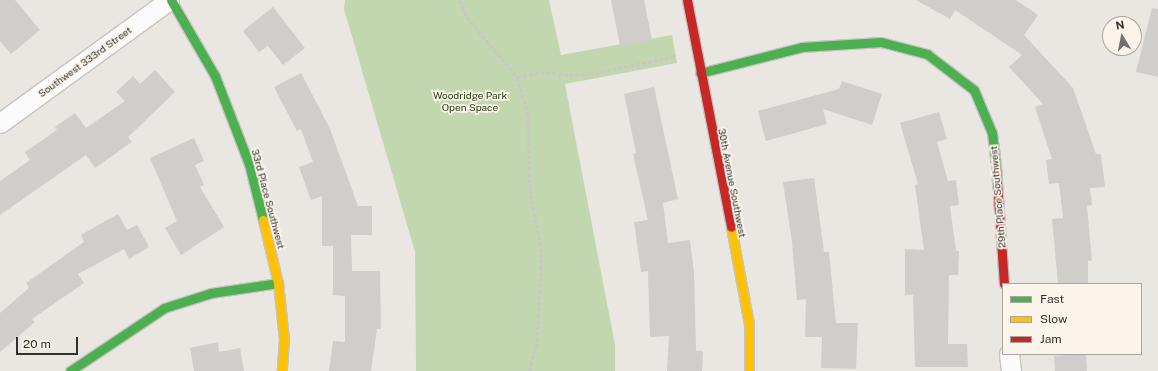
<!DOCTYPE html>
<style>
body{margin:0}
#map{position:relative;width:1158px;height:371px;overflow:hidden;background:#eae6e2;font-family:"Public Sans",sans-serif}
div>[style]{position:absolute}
.green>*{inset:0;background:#c2d7af}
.building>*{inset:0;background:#d0cdca;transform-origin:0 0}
.path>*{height:2.5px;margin-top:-1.25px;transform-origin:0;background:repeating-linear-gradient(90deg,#c8c7c6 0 4px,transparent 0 6px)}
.roads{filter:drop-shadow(1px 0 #c6c4c0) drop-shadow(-1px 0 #c6c4c0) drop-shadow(0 1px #c6c4c0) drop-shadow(0 -1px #c6c4c0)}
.street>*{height:19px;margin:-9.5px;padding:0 9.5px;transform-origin:9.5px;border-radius:9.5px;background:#fcfbfb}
.fast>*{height:9px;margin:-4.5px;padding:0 4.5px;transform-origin:4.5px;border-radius:4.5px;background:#4caf50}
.slow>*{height:9px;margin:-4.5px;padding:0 4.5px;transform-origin:4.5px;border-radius:4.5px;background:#ffc107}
.jam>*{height:9px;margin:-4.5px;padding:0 4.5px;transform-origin:4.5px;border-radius:4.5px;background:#c62828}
span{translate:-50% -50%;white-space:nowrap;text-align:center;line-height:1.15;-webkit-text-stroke:3.5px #faf4eb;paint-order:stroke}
.street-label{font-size:10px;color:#33312d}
.park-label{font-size:10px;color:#1c3a00}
.legend{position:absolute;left:1002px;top:283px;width:140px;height:72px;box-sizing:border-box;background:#faf4eb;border:1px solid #aaa69f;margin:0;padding:5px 7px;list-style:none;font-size:12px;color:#33312d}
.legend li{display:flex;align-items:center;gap:8px;height:20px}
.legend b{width:20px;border:1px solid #aaa69f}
.north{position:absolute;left:1102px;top:16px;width:40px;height:40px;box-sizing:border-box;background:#faf4eb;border:1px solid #aaa69f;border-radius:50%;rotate:350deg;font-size:11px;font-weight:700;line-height:16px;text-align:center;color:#33312d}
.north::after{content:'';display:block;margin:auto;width:14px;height:18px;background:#73706c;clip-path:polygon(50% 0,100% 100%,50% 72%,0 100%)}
.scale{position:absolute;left:16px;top:337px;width:62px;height:18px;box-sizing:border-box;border:2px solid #33312d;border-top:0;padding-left:5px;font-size:12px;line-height:14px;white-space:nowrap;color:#33312d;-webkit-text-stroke:3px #faf4eb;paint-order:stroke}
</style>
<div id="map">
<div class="green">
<i style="clip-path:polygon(345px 0,549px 0,561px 55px,672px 35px,677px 63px,565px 84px,615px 345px,615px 371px,416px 371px,415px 252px,344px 9px)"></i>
</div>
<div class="building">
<i style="clip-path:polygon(0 0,15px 0,40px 30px,11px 54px,0 41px)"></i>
<i style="clip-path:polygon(611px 0,644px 0,652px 40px,620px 46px)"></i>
<i style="clip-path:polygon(916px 0,1016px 0,1038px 15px,1024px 35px,1073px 88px,1096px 154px,1101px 154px,1105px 187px,1090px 188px,1092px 205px,1087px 206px,1092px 261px,1088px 261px,1088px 284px,1058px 284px,1052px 219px,1063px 218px,1059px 183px,1049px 184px,1046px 160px,1052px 159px,1035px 107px,1043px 104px,1009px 67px,1022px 55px,955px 10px,950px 19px)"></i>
<i style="clip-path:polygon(273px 7px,305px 48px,283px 65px,268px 46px,259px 52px,243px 31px)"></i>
<i style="clip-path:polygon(1152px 8px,1158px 9px,1158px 77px,1136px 72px)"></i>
<i style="clip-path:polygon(155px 70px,175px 92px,128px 137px,132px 142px,95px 168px,86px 155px,0 215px,0 181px,30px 160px,25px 152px,57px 130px,55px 127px,75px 113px,86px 128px,125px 101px,116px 92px,133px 76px,140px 84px)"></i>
<i style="clip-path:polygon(301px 73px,330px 129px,358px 206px,372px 206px,372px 235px,351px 235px,352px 271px,380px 271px,381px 329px,377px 329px,371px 371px,329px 371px,333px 341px,345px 342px,345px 296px,333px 295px,333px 246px,322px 246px,322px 196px,311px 200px,299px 167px,313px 162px,301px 129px,297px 131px,274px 87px)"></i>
<i style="clip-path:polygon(842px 81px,882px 94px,872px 125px,823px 109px,827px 124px,766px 141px,758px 111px,839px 89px)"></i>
<i style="clip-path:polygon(654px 87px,678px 199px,663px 203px,668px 243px,690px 240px,694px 273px,696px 351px,703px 351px,702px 371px,667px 371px,669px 336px,650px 337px,648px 271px,641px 272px,634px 222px,648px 220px,633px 154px,636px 153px,624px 94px)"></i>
<i style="clip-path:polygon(939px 112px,947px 139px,937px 142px,948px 181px,956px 180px,959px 205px,950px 206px,956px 251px,959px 251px,958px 275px,949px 275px,948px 344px,967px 344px,968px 367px,915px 367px,913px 295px,905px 295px,905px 249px,924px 250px,915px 185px,918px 184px,900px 123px)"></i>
<i style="clip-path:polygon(194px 138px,204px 161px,195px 165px,204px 185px,200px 187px,224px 227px,181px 255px,165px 228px,177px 221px,150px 158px)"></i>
<i style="clip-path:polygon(814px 178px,824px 252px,829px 252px,836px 323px,858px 323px,856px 369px,821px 368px,822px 337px,805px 337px,806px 299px,797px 300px,792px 242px,783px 182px)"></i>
<i style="clip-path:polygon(118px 214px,127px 230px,137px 225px,149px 247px,129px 259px,124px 249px,78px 274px,84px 283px,32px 319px,35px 322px,0 352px,0 313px,29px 288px,26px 283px,84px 242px,81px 235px)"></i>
<i style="clip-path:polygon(218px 342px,219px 352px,240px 348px,244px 371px,194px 371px,190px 348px)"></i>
<i style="left:1086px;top:354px;width:17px;height:32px;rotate:87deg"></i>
</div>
<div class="path">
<i style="left:460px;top:0;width:18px;rotate:68deg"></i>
<i style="left:467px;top:17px;width:78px;rotate:50.2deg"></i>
<i style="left:517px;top:77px;width:38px;rotate:73deg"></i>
<i style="left:528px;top:113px;width:76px;rotate:88.5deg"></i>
<i style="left:530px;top:189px;width:66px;rotate:79.5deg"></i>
<i style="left:542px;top:254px;width:90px;rotate:93.2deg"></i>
<i style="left:537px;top:344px;width:28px;rotate:105deg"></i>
<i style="left:517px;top:77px;width:29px;rotate:-10deg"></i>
<i style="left:546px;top:72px;width:23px;rotate:7deg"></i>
<i style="left:569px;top:75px;width:20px;rotate:-3deg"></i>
<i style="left:589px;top:74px;width:71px;rotate:-11.3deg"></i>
<i style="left:659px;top:60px;width:18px;rotate:-16deg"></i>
</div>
<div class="roads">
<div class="street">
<i style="left:0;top:123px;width:209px;rotate:-36deg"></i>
<i style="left:1009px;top:354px;width:17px;rotate:83deg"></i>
</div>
<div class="fast">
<i style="left:171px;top:0;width:88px;rotate:59.9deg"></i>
<i style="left:215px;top:76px;width:94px;rotate:68.9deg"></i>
<i style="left:249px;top:164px;width:58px;rotate:76deg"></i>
<i style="left:700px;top:73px;width:105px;rotate:-14.3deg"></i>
<i style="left:802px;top:47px;width:79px;rotate:-3.6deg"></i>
<i style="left:881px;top:42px;width:48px;rotate:14.6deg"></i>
<i style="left:927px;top:54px;width:59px;rotate:37.5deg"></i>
<i style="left:974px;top:90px;width:47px;rotate:67.3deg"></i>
<i style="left:992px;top:133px;width:34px;rotate:83deg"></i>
<i style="left:70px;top:371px;width:113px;rotate:-33.8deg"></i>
<i style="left:164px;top:308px;width:49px;rotate:-17.7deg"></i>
<i style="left:211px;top:293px;width:68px;rotate:-8.5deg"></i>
</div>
<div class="slow">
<i style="left:263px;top:220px;width:65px;rotate:76.6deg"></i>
<i style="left:278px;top:283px;width:56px;rotate:83.9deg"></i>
<i style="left:284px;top:339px;width:32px;rotate:94deg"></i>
<i style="left:731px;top:227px;width:99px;rotate:79.5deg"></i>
<i style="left:749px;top:324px;width:47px;rotate:90deg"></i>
</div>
<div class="jam">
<i style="left:687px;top:0;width:231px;rotate:79deg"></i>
<i style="left:996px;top:167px;width:117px;rotate:86.1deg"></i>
</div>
</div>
<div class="street-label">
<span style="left:85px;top:62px;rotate:-36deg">Southwest 333rd Street</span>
<span style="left:732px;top:183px;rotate:79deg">30th Avenue Southwest</span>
<span style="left:998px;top:197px;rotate:-95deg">29th Place Southwest</span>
<span style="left:268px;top:199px;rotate:75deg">33rd Place Southwest</span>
</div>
<div class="park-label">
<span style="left:470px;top:101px">Woodridge Park<br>Open Space</span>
</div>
<ul class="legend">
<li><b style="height:5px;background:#4caf50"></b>Fast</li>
<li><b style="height:5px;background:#ffc107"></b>Slow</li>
<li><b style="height:5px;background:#c62828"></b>Jam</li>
</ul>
<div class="north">N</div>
<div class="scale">20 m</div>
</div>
